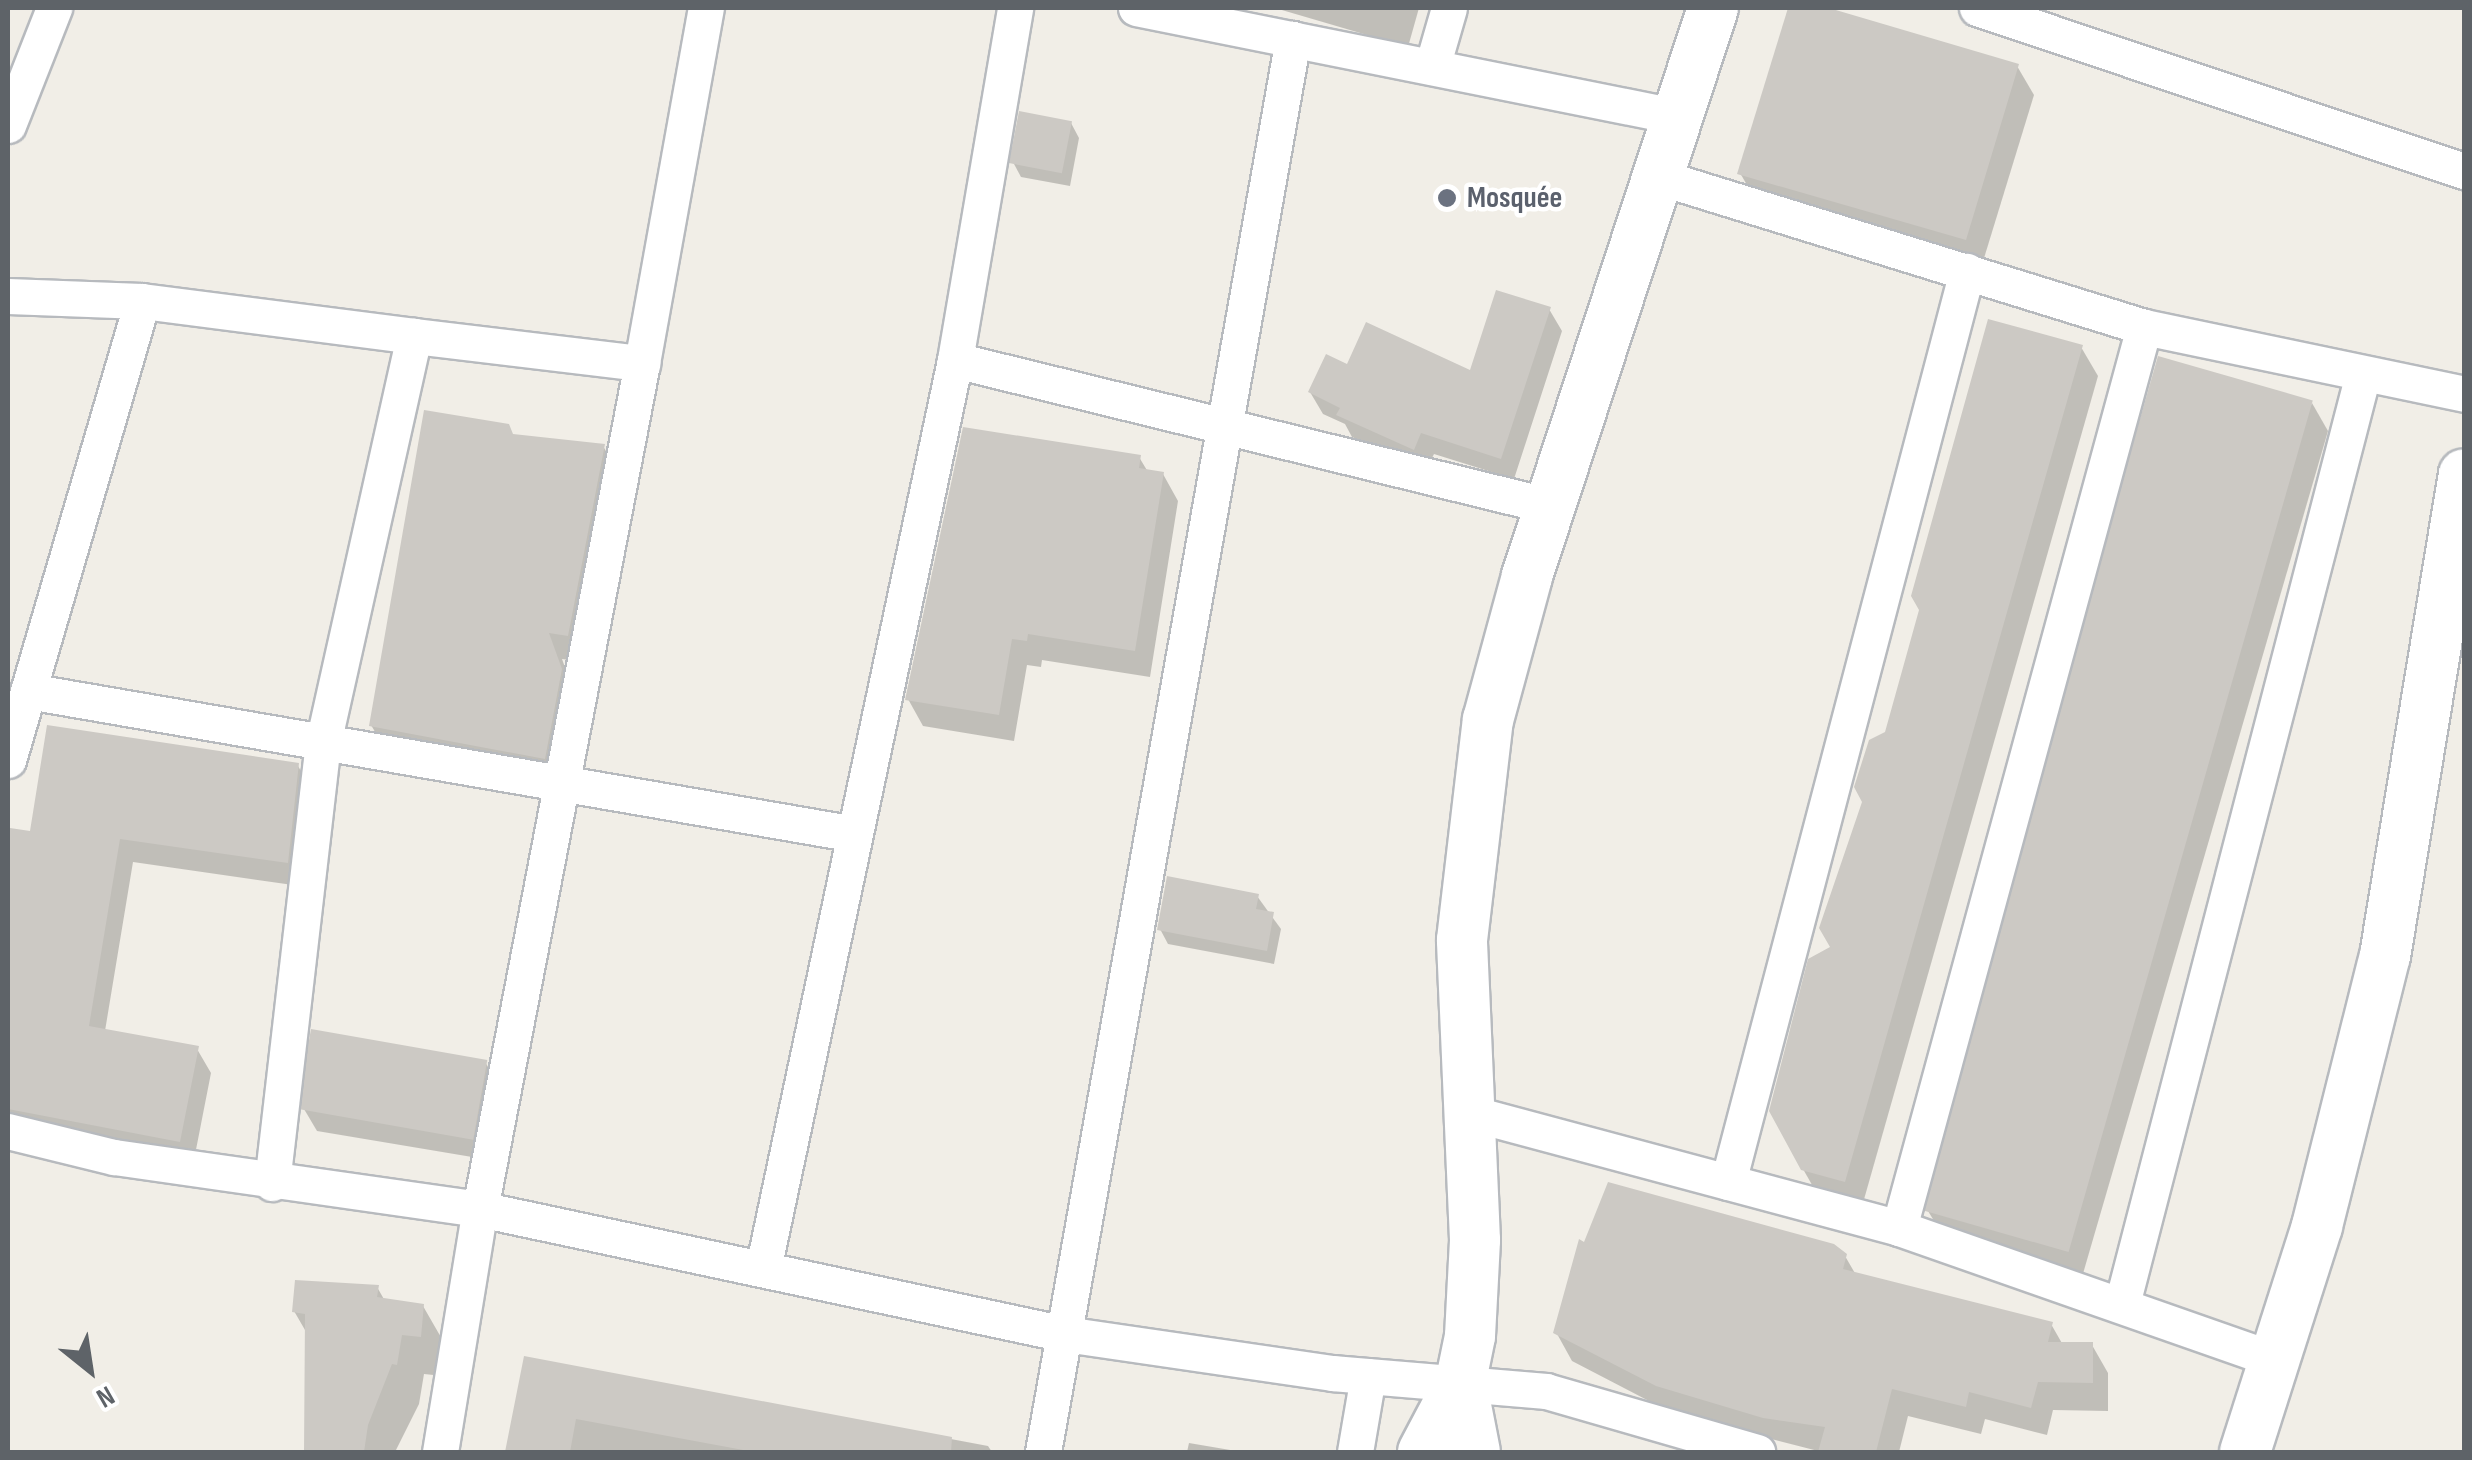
<!DOCTYPE html>
<meta charset="utf-8">
<style>
body{margin:0}
#map{position:relative;width:2472px;height:1460px;overflow:hidden;background:#f1eee7;font-family:"Sofia Sans Condensed",sans-serif}
div>[style]{position:absolute}
.shadow>*{inset:0;background:#0003}
.building>*{inset:0;background:#ccc9c4;transform-origin:0 0}
.roads{filter:drop-shadow(2px 0 #b7babe) drop-shadow(-2px 0 #b7babe) drop-shadow(0 2px #b7babe) drop-shadow(0 -2px #b7babe)}
.street>*{height:35px;margin:-17.5px;padding:0 17.5px;transform-origin:17.5px;border-radius:17.5px;background:#fff}
.secondary>*{height:50px;margin:-25px;padding:0 25px;transform-origin:25px;border-radius:25px;background:#fff}
.dots>*{width:28px;height:28px;translate:-50% -50%;box-sizing:border-box;border:5px solid #fff;border-radius:50%}
span{translate:-50% -50%;white-space:nowrap;text-align:center;line-height:1.15;-webkit-text-stroke:9px #fff;paint-order:stroke}
.worship-label{font-size:30px;color:#5b616d;font-weight:700}
.left{translate:0 -50%;text-align:left}
.frame{position:absolute;inset:0;border:10px solid #5e6368;pointer-events:none}
.north{position:absolute;left:40px;top:1320px;width:100px;height:100px;-webkit-text-stroke:8px #fff;paint-order:stroke;rotate:150deg;font-size:28px;font-weight:700;line-height:40px;text-align:center;color:#5e6368}
.north::after{content:'';display:block;margin:auto;width:35px;height:45px;background:#5e6368;clip-path:polygon(50% 0,100% 100%,50% 72%,0 100%)}
</style>
<div id="map">
<div class="shadow">
<i style="clip-path:polygon(1275px 8px,1419px 8px,1408px 47px)"></i>
<i style="clip-path:polygon(1790px 8px,1820px 8px,2017px 66px,2034px 95px,1981px 268px,1757px 202px,1740px 173px)"></i>
<i style="clip-path:polygon(1071px 123px,1079px 138px,1070px 186px,1021px 177px,1013px 162px)"></i>
<i style="clip-path:polygon(1549px 309px,1562px 331px,1514px 479px,1434px 454px,1426px 470px,1352px 437px,1345px 424px,1323px 414px,1310px 392px,1348px 367px,1472px 373px)"></i>
<i style="clip-path:polygon(2081px 347px,2098px 376px,1861px 1210px,1820px 1199px,1803px 1169px,1833px 948px,1864px 801px,1887px 733px)"></i>
<i style="clip-path:polygon(2312px 403px,2328px 431px,2080px 1284px,1945px 1239px,1928px 1211px)"></i>
<i style="clip-path:polygon(513px 436px,603px 446px,619px 473px,583px 662px,562px 659px,576px 698px,559px 785px,387px 752px,371px 725px)"></i>
<i style="clip-path:polygon(1139px 457px,1148px 472px,1163px 474px,1178px 501px,1150px 677px,1042px 660px,1041px 667px,1027px 665px,1014px 741px,923px 726px,908px 699px)"></i>
<i style="clip-path:polygon(298px 766px,312px 790px,300px 886px,133px 862px,105px 1031px,197px 1049px,211px 1073px,193px 1165px,8px 1130px,12px 830px,32px 833px)"></i>
<i style="clip-path:polygon(1257px 896px,1281px 929px,1274px 964px,1168px 944px,1160px 929px)"></i>
<i style="clip-path:polygon(485px 1062px,498px 1083px,484px 1159px,317px 1131px,304px 1109px)"></i>
<i style="clip-path:polygon(1845px 1256px,1856px 1275px,2051px 1324px,2063px 1345px,2092px 1345px,2108px 1373px,2108px 1411px,2053px 1410px,2047px 1435px,1985px 1419px,1981px 1434px,1908px 1416px,1899px 1452px,1822px 1452px,1674px 1414px,1572px 1361px,1556px 1332px)"></i>
<i style="clip-path:polygon(377px 1287px,385px 1301px,423px 1306px,446px 1346px,443px 1376px,424px 1374px,419px 1404px,395px 1452px,305px 1452px,310px 1376px,305px 1330px,294px 1311px)"></i>
<i style="clip-path:polygon(526px 1359px,988px 1446px,992px 1452px,508px 1452px)"></i>
<i style="clip-path:polygon(1189px 1443px,1242px 1452px,1187px 1452px)"></i>
</div>
<div class="building">
<i style="clip-path:polygon(1788px 8px,1829px 8px,2019px 64px,1966px 240px,1737px 174px)"></i>
<i style="left:1019px;top:111px;width:54px;height:53px;rotate:11deg"></i>
<i style="clip-path:polygon(1496px 290px,1551px 307px,1501px 459px,1421px 433px,1414px 450px,1336px 415px,1340px 408px,1308px 392px,1326px 354px,1347px 364px,1366px 322px,1470px 370px)"></i>
<i style="clip-path:polygon(1988px 319px,2083px 345px,1845px 1182px,1801px 1170px,1769px 1111px,1808px 959px,1830px 947px,1819px 928px,1862px 802px,1854px 787px,1869px 740px,1885px 732px,1919px 610px,1911px 596px)"></i>
<i style="left:2158px;top:356px;width:161px;height:886px;rotate:16deg"></i>
<i style="clip-path:polygon(424px 410px,509px 424px,513px 434px,605px 444px,568px 636px,549px 633px,562px 669px,545px 759px,369px 726px)"></i>
<i style="clip-path:polygon(963px 427px,1141px 455px,1139px 468px,1164px 472px,1135px 651px,1028px 634px,1027px 641px,1012px 639px,999px 715px,905px 700px)"></i>
<i style="clip-path:polygon(47px 725px,299px 763px,288px 863px,120px 839px,89px 1026px,199px 1046px,180px 1142px,8px 1109px,8px 843px,10px 828px,30px 831px)"></i>
<i style="clip-path:polygon(1167px 876px,1259px 894px,1256px 909px,1274px 912px,1267px 951px,1157px 930px)"></i>
<i style="left:311px;top:1029px;width:179px;height:81px;rotate:10deg"></i>
<i style="clip-path:polygon(1608px 1182px,1834px 1244px,1847px 1254px,1843px 1269px,2053px 1322px,2048px 1342px,2093px 1342px,2093px 1383px,2038px 1382px,2031px 1408px,1969px 1392px,1966px 1407px,1892px 1389px,1876px 1452px,1818px 1452px,1825px 1427px,1763px 1418px,1656px 1386px,1553px 1333px,1579px 1239px,1584px 1242px)"></i>
<i style="clip-path:polygon(295px 1280px,379px 1285px,377px 1297px,424px 1304px,421px 1337px,402px 1335px,397px 1365px,392px 1364px,368px 1425px,364px 1452px,304px 1452px,305px 1314px,292px 1312px)"></i>
<i style="clip-path:polygon(524px 1356px,952px 1437px,951px 1452px,754px 1452px,576px 1419px,570px 1452px,505px 1452px)"></i>
</div>
<div class="roads">
<div class="street">
<i style="left:1136px;top:8px;width:550px;rotate:11.33deg"></i>
<i style="left:1977px;top:8px;width:514px;rotate:18.51deg"></i>
<i style="left:1432px;top:67px;width:61px;rotate:-73.9deg"></i>
<i style="left:8px;top:125px;width:126px;rotate:-68.5deg"></i>
<i style="left:1656px;top:176px;width:511px;rotate:17.19deg"></i>
<i style="left:2144px;top:327px;width:327px;rotate:11.8deg"></i>
<i style="left:8px;top:296px;width:134px;rotate:2.1deg"></i>
<i style="left:142px;top:301px;width:274px;rotate:7.3deg"></i>
<i style="left:414px;top:336px;width:416px;rotate:102.6deg"></i>
<i style="left:323px;top:742px;width:444px;rotate:96.6deg"></i>
<i style="left:414px;top:336px;width:230px;rotate:6.8deg"></i>
<i style="left:642px;top:363px;width:361px;rotate:-79.8deg"></i>
<i style="left:955px;top:360px;width:613px;rotate:13.79deg"></i>
<i style="left:28px;top:691px;width:839px;rotate:9.81deg"></i>
<i style="left:8px;top:760px;width:478px;rotate:-73.7deg"></i>
<i style="left:1470px;top:1113px;width:444px;rotate:15deg"></i>
<i style="left:1899px;top:1228px;width:399px;rotate:19.3deg"></i>
<i style="left:8px;top:1131px;width:109px;rotate:13.8deg"></i>
<i style="left:114px;top:1157px;width:370px;rotate:8.1deg"></i>
<i style="left:480px;top:1209px;width:598px;rotate:12.06deg"></i>
<i style="left:1065px;top:1334px;width:270px;rotate:8.3deg"></i>
<i style="left:1332px;top:1373px;width:215px;rotate:4.8deg"></i>
<i style="left:1546px;top:1391px;width:220px;rotate:16.1deg"></i>
<i style="left:1728px;top:1182px;width:942px;rotate:-75.3deg"></i>
<i style="left:1899px;top:1228px;width:934px;rotate:-74.79deg"></i>
<i style="left:763px;top:1269px;width:929px;rotate:-78.07deg"></i>
<i style="left:955px;top:360px;width:357px;rotate:-80.3deg"></i>
<i style="left:2122px;top:1304px;width:961px;rotate:-75.47deg"></i>
<i style="left:440px;top:1452px;width:246px;rotate:-80.7deg"></i>
<i style="left:480px;top:1209px;width:861px;rotate:-79.16deg"></i>
<i style="left:1043px;top:1452px;width:1435px;rotate:-79.97deg"></i>
<i style="left:1355px;top:1452px;width:77px;rotate:-80.3deg"></i>
</div>
<div class="secondary">
<i style="left:1461px;top:1380px;width:73px;rotate:79deg"></i>
<i style="left:1423px;top:1452px;width:81px;rotate:-62.2deg"></i>
<i style="left:1461px;top:1380px;width:45px;rotate:-78.4deg"></i>
<i style="left:1470px;top:1336px;width:96px;rotate:-87deg"></i>
<i style="left:1475px;top:1240px;width:300px;rotate:-92.5deg"></i>
<i style="left:1462px;top:940px;width:222px;rotate:-83.3deg"></i>
<i style="left:1488px;top:720px;width:149px;rotate:-74.8deg"></i>
<i style="left:1527px;top:576px;width:598px;rotate:-71.87deg"></i>
<i style="left:2245px;top:1452px;width:237px;rotate:-72.3deg"></i>
<i style="left:2317px;top:1226px;width:278px;rotate:-75.9deg"></i>
<i style="left:2385px;top:956px;width:488px;rotate:-80.7deg"></i>
</div>
</div>
<div class="dots">
<i style="left:1447px;top:198px;background:#6b7280"></i>
</div>
<div class="worship-label">
<span class="left" style="left:1467px;top:198px">Mosquée</span>
</div>
<div class="frame"></div>
<div class="north">N</div>
</div>
